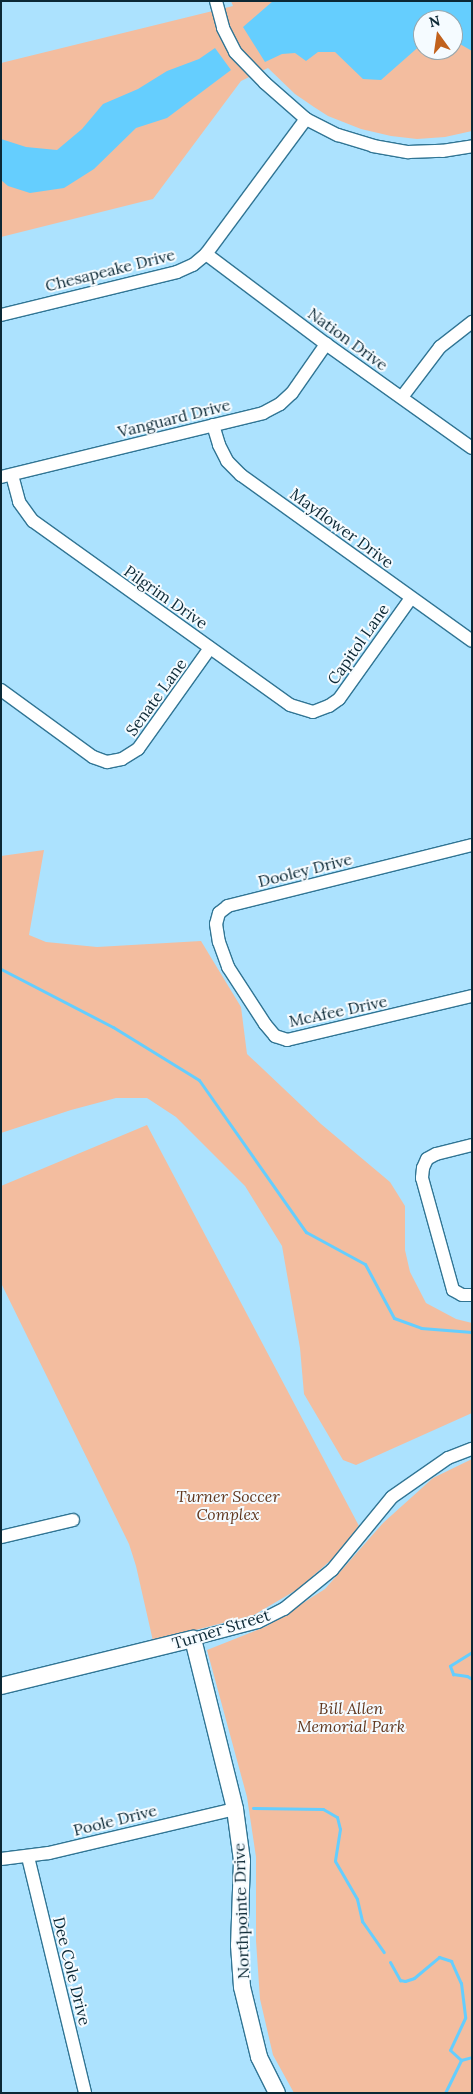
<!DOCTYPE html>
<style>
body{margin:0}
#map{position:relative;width:473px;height:2094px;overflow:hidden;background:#ace2fe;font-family:Lora,serif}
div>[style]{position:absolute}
.green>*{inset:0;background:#f3bd9f}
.water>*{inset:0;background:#65cefe}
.stream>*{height:3px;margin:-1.5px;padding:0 1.5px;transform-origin:1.5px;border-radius:1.5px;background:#65cefe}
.roads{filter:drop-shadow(1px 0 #317594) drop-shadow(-1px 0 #317594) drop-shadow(0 1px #317594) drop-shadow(0 -1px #317594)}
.minor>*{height:12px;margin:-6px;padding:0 6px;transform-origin:6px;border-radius:6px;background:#fff}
.tertiary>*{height:16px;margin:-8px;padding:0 8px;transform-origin:8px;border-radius:8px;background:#fff}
span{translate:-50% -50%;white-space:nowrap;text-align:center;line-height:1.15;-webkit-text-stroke:4px #f5fbff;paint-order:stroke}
.street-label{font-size:16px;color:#0b2835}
.park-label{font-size:16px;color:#61371e;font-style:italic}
.frame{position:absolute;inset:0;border:2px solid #0b2835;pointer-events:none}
.north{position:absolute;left:413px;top:10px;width:50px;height:50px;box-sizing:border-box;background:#f5fbff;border:1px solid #97a7ae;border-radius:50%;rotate:346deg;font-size:14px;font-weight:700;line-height:20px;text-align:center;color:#0b2835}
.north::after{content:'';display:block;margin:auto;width:18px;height:22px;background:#c1611c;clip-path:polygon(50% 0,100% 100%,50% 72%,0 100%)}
</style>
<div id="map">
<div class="green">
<i style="clip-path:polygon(evenodd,231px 1px,472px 1px,472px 131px,445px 137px,417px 139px,391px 136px,361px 129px,328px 116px,314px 107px,295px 94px,268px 68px,241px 81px,153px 199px,1px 237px,1px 63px,233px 6px,231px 1px,423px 20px,453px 20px,453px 50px,423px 50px,423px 20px)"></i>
<i style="clip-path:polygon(44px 850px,29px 935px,46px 942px,97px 947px,201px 941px,241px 1007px,247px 1054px,321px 1124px,390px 1182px,405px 1206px,405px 1250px,410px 1272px,426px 1303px,456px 1319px,472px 1323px,472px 1413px,356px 1465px,343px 1460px,304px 1394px,300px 1348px,282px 1246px,245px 1186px,176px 1117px,147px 1098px,116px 1098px,71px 1110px,1px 1133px,1px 856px)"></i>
<i style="clip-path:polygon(147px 1125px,359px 1526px,331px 1560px,298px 1589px,254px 1615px,153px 1641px,136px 1566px,129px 1544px,1px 1283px,1px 1186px)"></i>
<i style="clip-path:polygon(472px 1459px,472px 2093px,294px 2093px,273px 2055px,260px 1999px,256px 1941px,256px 1857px,247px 1797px,207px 1650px,267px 1626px,325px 1589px,383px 1523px,433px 1478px)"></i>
</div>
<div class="water">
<i style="clip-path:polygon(273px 1px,472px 1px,472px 51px,453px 40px,453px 20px,423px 20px,423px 43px,381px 80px,363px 79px,335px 52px,318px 52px,306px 61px,295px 53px,282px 54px,265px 62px,243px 27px)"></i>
<i style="clip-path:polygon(215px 48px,231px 70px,167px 118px,136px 128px,94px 169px,64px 188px,30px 193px,8px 186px,1px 180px,1px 139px,26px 147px,57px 150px,82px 129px,103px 104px,138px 89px,167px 71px,199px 59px)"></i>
</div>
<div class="stream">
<i style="left:1px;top:969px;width:126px;rotate:27.4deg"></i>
<i style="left:113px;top:1027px;width:101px;rotate:31.6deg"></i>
<i style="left:199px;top:1080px;width:186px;rotate:54.9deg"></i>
<i style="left:306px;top:1232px;width:67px;rotate:28.5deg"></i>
<i style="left:365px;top:1264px;width:61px;rotate:61.8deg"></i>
<i style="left:394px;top:1318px;width:29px;rotate:20deg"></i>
<i style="left:421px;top:1328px;width:51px;rotate:4.5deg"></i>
<i style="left:472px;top:1652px;width:26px;rotate:148deg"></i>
<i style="left:450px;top:1666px;width:9px;rotate:69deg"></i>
<i style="left:453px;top:1674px;width:14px;rotate:8deg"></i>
<i style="left:467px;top:1676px;width:6px;rotate:31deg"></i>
<i style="left:253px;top:1808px;width:70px;rotate:0.8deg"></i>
<i style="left:323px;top:1809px;width:16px;rotate:30deg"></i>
<i style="left:337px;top:1817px;width:12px;rotate:76deg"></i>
<i style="left:340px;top:1829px;width:32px;rotate:99deg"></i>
<i style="left:335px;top:1861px;width:44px;rotate:59.9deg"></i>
<i style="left:357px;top:1899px;width:23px;rotate:77deg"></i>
<i style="left:362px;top:1921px;width:38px;rotate:55deg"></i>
<i style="left:390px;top:1962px;width:21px;rotate:61deg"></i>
<i style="left:400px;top:1980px;width:5px;rotate:11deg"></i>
<i style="left:405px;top:1981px;width:9px;rotate:-18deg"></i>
<i style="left:414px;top:1978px;width:33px;rotate:-40deg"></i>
<i style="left:439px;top:1957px;width:13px;rotate:18deg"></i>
<i style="left:451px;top:1961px;width:24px;rotate:66deg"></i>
<i style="left:461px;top:1983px;width:35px;rotate:83deg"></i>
<i style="left:465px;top:2018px;width:35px;rotate:115deg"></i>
<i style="left:450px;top:2050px;width:15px;rotate:42deg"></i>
<i style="left:461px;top:2060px;width:11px;rotate:-15deg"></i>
<i style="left:445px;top:2093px;width:37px;rotate:-64deg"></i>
</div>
<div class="roads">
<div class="minor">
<i style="left:216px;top:1px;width:28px;rotate:75deg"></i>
<i style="left:223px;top:28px;width:27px;rotate:63deg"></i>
<i style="left:235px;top:52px;width:43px;rotate:45.9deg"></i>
<i style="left:265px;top:83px;width:55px;rotate:41.3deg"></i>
<i style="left:306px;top:119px;width:36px;rotate:27deg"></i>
<i style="left:338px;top:135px;width:37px;rotate:17deg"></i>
<i style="left:373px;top:146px;width:36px;rotate:10deg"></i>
<i style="left:408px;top:152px;width:34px;rotate:-2deg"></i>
<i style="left:442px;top:151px;width:30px;rotate:-9deg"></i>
<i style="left:206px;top:254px;width:150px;rotate:36.9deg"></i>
<i style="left:326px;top:344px;width:179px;rotate:35.5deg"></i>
<i style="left:1px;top:315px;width:181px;rotate:-13.7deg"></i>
<i style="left:177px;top:272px;width:17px;rotate:-24deg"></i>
<i style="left:193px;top:265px;width:17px;rotate:-40deg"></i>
<i style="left:206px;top:254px;width:168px;rotate:-53.5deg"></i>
<i style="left:402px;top:397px;width:63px;rotate:-52.8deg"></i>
<i style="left:440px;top:347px;width:41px;rotate:-38deg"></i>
<i style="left:213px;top:425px;width:21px;rotate:73deg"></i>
<i style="left:219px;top:445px;width:18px;rotate:63deg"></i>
<i style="left:227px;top:461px;width:20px;rotate:45deg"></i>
<i style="left:241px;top:475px;width:284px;rotate:35.7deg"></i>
<i style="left:12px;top:475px;width:28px;rotate:75deg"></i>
<i style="left:19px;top:502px;width:24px;rotate:54deg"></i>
<i style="left:33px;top:521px;width:316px;rotate:35.6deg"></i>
<i style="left:290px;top:705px;width:24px;rotate:17deg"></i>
<i style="left:313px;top:712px;width:17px;rotate:-21deg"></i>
<i style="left:329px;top:706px;width:12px;rotate:-35deg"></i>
<i style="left:339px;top:699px;width:124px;rotate:-54.5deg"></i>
<i style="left:1px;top:477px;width:270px;rotate:-13.7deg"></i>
<i style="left:263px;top:413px;width:19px;rotate:-28deg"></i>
<i style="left:280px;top:404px;width:16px;rotate:-43deg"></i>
<i style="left:292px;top:393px;width:60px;rotate:-55.2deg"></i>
<i style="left:1px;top:690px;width:114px;rotate:36.1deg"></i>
<i style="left:93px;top:757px;width:15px;rotate:20deg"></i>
<i style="left:107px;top:762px;width:15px;rotate:-11deg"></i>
<i style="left:122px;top:759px;width:19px;rotate:-32deg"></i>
<i style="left:138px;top:749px;width:124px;rotate:-54.5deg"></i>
<i style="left:472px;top:845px;width:252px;rotate:166deg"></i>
<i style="left:228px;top:906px;width:11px;rotate:142deg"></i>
<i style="left:219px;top:913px;width:11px;rotate:105deg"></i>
<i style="left:216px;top:924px;width:18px;rotate:81deg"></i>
<i style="left:219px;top:942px;width:27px;rotate:70deg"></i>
<i style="left:228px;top:967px;width:68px;rotate:57deg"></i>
<i style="left:265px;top:1024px;width:16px;rotate:50deg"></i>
<i style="left:275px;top:1036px;width:13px;rotate:18deg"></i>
<i style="left:287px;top:1040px;width:190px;rotate:-13.4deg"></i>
<i style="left:472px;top:1145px;width:37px;rotate:166deg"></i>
<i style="left:436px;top:1154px;width:10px;rotate:151deg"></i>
<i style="left:427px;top:1159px;width:10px;rotate:114deg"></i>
<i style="left:423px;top:1168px;width:10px;rotate:96deg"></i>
<i style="left:422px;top:1178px;width:116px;rotate:74.5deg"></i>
<i style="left:453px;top:1290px;width:10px;rotate:29deg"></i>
<i style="left:462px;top:1295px;width:10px"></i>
<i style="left:1px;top:1537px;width:74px;rotate:-13.3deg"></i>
<i style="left:193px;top:1639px;width:67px;rotate:-14.7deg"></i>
<i style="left:258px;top:1622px;width:29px;rotate:-27deg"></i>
<i style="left:284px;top:1609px;width:62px;rotate:-39.1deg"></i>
<i style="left:332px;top:1570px;width:94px;rotate:-50.6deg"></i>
<i style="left:392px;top:1497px;width:68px;rotate:-34.9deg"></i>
<i style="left:448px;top:1458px;width:26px;rotate:-21deg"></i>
<i style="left:28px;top:1857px;width:243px;rotate:76.4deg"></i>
<i style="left:1px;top:1859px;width:48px;rotate:-7.1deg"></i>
<i style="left:49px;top:1853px;width:191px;rotate:-13.3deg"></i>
</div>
<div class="tertiary">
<i style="left:1px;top:1686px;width:198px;rotate:-13.8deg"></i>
<i style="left:193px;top:1639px;width:175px;rotate:76.1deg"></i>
<i style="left:235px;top:1809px;width:52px;rotate:82.3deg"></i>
<i style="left:242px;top:1861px;width:84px;rotate:92deg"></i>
<i style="left:239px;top:1945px;width:42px;rotate:85.9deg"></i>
<i style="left:242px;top:1987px;width:72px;rotate:76.3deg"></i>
<i style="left:259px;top:2057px;width:40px;rotate:63.4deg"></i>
</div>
</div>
<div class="street-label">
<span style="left:110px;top:270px;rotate:-14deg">Chesapeake Drive</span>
<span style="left:348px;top:339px;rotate:36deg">Nation Drive</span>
<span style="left:174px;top:418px;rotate:-14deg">Vanguard Drive</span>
<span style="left:342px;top:528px;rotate:36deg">Mayflower Drive</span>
<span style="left:166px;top:597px;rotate:35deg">Pilgrim Drive</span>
<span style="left:358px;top:644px;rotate:-55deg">Capitol Lane</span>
<span style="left:156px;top:697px;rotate:-54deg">Senate Lane</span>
<span style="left:305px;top:870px;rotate:-14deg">Dooley Drive</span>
<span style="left:338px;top:1011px;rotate:-12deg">McAfee Drive</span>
<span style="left:221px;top:1629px;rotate:-17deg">Turner Street</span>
<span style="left:115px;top:1820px;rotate:-14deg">Poole Drive</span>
<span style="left:241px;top:1911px;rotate:-92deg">Northpointe Drive</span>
<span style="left:72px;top:1971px;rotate:76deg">Dee Cole Drive</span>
</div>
<div class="park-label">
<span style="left:228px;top:1505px">Turner Soccer<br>Complex</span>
<span style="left:351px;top:1717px">Bill Allen<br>Memorial Park</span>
</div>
<div class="frame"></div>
<div class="north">N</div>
</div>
